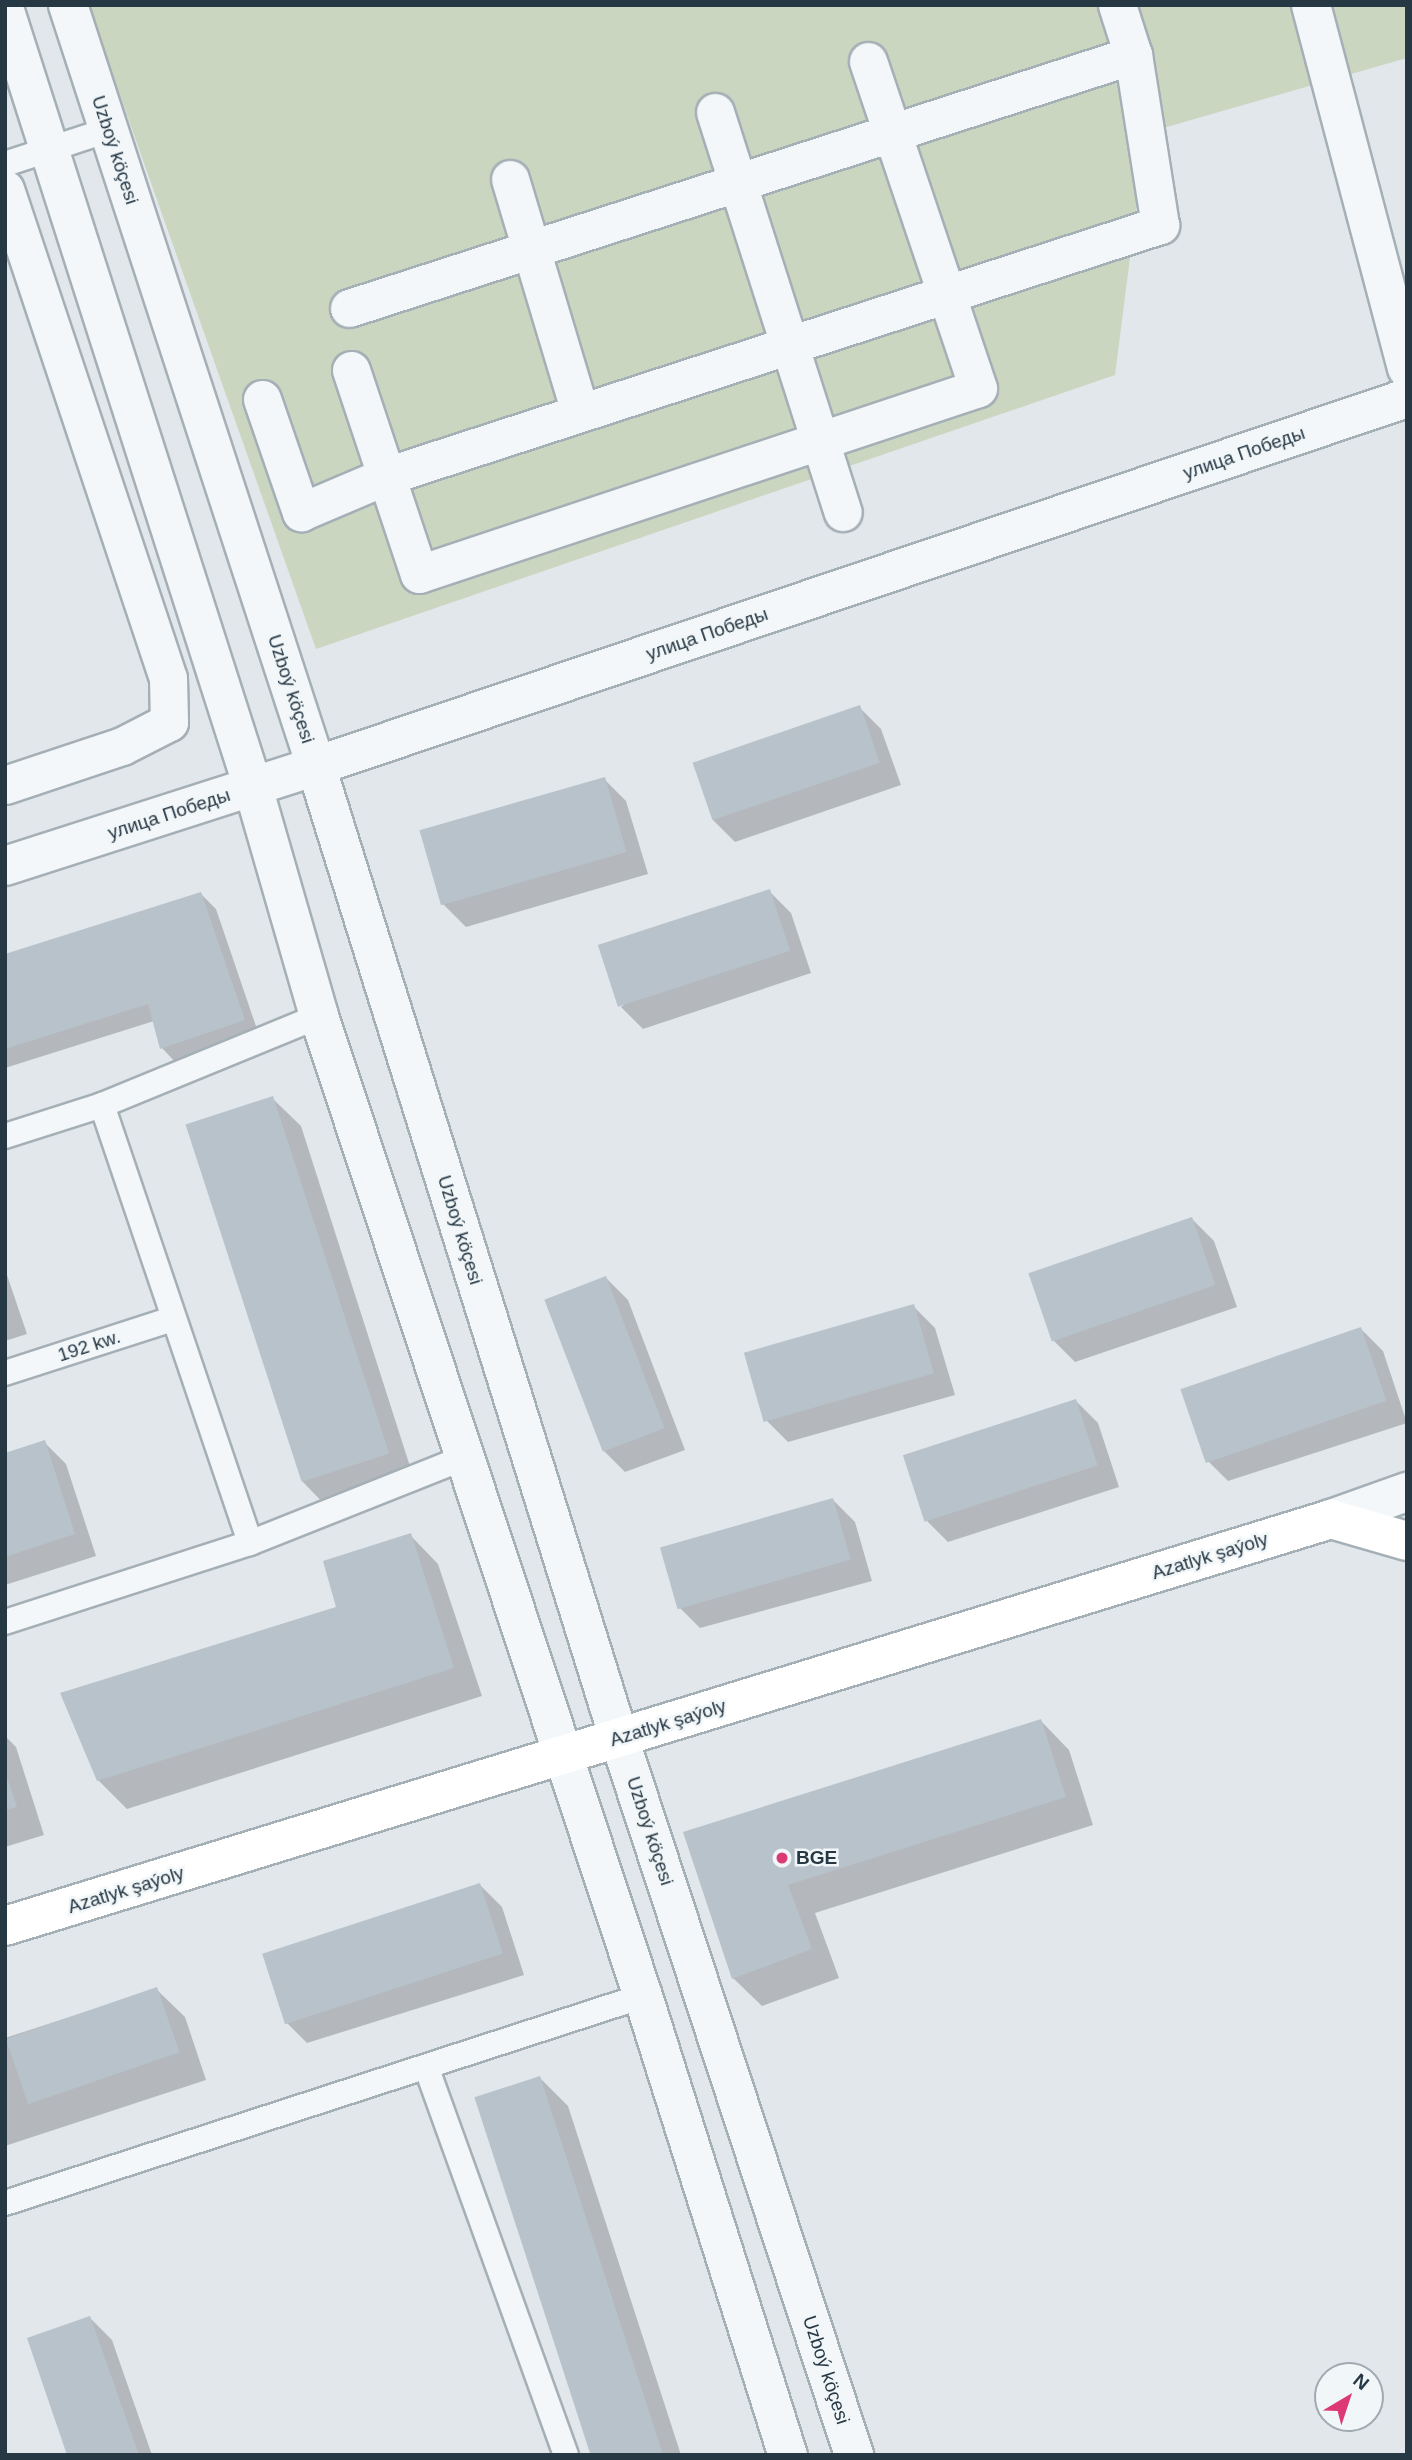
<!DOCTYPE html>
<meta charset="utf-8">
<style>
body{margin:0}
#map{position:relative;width:1412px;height:2460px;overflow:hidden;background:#e1e7eb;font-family:Helvetica,sans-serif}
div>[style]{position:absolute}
.green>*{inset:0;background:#cbd6c1}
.shadow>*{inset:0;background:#0003}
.building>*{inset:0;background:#b8c2ca;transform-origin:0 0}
.roads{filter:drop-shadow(2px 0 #a5afb6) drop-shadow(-2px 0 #a5afb6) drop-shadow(0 2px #a5afb6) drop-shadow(0 -2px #a5afb6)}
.service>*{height:24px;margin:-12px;padding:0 12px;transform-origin:12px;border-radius:12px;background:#f4f7f9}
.pedestrian>*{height:37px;margin:-18.5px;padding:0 18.5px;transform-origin:18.5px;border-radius:18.5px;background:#f4f7f9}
.minor>*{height:38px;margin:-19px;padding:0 19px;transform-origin:19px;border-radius:19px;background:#f4f7f9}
.tertiary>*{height:38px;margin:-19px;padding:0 19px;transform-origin:19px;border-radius:19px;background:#f4f7f9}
.secondary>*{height:38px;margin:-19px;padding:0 19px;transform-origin:19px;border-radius:19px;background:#fff}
.dots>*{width:19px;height:19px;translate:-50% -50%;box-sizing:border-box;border:4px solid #f1f6f8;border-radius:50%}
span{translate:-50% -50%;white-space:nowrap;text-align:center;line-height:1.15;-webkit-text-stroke:5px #f1f6f8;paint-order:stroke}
.street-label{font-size:19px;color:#273845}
.poi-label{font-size:19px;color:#273845;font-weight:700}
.left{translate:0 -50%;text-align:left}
.frame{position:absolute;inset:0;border:7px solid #273845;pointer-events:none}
.north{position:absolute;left:1314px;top:2362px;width:70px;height:70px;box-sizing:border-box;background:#f1f6f8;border:2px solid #a0aab0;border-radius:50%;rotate:39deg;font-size:19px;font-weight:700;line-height:28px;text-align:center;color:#273845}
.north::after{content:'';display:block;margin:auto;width:24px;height:32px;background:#dd3a74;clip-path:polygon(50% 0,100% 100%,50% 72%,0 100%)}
</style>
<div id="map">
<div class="green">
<i style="clip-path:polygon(88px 5px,1407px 5px,1407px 58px,1146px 133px,1115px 375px,316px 649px)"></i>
</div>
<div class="shadow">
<i style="clip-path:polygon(859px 707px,881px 729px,901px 785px,735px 842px,713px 820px)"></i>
<i style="clip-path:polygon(604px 779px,626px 801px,648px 874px,466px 927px,444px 905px,422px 832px)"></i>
<i style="clip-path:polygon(769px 891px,791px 913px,811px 973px,643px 1029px,621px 1007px)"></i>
<i style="clip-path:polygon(201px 894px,216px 909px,259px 1035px,176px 1063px,162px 1048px,154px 1021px,5px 1068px,5px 956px)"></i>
<i style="clip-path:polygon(272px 1098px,301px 1126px,415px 1482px,330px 1510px,302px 1481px)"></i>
<i style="clip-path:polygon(1192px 1219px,1214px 1241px,1237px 1307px,1075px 1362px,1053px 1340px)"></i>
<i style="clip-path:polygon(5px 1269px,27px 1334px,5px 1341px)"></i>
<i style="clip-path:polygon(606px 1278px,628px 1300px,685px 1450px,625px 1472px,603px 1450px)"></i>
<i style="clip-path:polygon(913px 1306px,935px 1328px,955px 1395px,788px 1442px,766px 1420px)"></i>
<i style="clip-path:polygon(1361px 1329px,1383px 1351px,1407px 1423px,1228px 1481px,1206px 1459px)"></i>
<i style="clip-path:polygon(1076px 1401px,1098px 1423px,1119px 1487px,948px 1542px,926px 1520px)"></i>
<i style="clip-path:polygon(44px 1442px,66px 1464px,96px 1556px,5px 1585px,5px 1454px)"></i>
<i style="clip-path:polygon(833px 1500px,855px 1522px,872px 1581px,700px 1628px,678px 1606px)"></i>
<i style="clip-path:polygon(410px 1535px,438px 1564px,482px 1696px,127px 1809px,98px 1780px,338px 1609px)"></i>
<i style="clip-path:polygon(1041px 1721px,1069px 1750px,1093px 1825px,815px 1913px,839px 1978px,762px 2006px,733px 1978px,686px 1833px)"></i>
<i style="clip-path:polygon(5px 1736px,16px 1747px,44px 1835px,5px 1847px)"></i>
<i style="clip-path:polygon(480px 1885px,502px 1907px,524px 1975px,307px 2043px,285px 2021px)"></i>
<i style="clip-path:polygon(156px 1989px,185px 2017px,206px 2080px,5px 2146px,5px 2038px)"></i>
<i style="clip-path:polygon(540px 2078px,568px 2106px,681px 2455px,591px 2455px)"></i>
<i style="clip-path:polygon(90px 2318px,112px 2340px,152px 2455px,69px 2455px)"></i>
</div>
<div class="building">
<i style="left:860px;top:705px;width:61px;height:177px;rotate:71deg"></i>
<i style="left:605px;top:777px;width:78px;height:193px;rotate:74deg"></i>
<i style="left:770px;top:889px;width:65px;height:181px;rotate:72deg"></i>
<i style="clip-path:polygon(201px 892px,245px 1020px,160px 1049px,148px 1004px,5px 1049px,5px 954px)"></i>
<i style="left:273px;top:1096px;width:376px;height:92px;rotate:72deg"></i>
<i style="left:1192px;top:1217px;width:72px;height:173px;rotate:71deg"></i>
<i style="left:606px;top:1276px;width:163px;height:66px;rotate:69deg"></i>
<i style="left:914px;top:1304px;width:72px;height:177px;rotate:74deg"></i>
<i style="left:1361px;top:1327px;width:78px;height:191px;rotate:71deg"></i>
<i style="left:1076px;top:1399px;width:70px;height:182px;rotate:72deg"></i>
<i style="clip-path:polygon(45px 1440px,75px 1534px,5px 1557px,5px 1453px)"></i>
<i style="left:833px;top:1498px;width:64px;height:180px;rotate:74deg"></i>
<i style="clip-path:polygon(411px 1533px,454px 1668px,97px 1781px,60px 1693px,336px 1607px,323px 1561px)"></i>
<i style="clip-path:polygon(1041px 1719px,1066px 1797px,788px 1885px,812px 1949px,732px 1979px,683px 1832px)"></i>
<i style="clip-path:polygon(5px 1772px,17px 1807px,5px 1810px)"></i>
<i style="left:480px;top:1883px;width:74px;height:229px;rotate:72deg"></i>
<i style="left:157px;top:1987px;width:69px;height:160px;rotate:71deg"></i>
<i style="left:540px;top:2076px;width:398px;height:69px;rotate:72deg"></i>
<i style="clip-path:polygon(90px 2316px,139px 2455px,67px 2455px,27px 2338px)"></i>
</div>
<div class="roads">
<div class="service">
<i style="left:5px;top:164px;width:108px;rotate:-18.3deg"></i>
<i style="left:102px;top:1105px;width:462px;rotate:71.3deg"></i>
<i style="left:5px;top:1136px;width:102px;rotate:-17.7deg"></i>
<i style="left:102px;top:1105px;width:235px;rotate:-22.3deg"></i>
<i style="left:5px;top:1373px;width:176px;rotate:-17.9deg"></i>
<i style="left:5px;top:1622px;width:257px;rotate:-17.9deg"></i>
<i style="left:250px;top:1543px;width:230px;rotate:-21.7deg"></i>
<i style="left:427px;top:2069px;width:410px;rotate:70.2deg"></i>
<i style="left:5px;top:2203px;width:671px;rotate:-17.98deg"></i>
</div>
<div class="pedestrian">
<i style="left:715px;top:112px;width:420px;rotate:72.3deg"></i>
<i style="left:510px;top:179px;width:243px;rotate:73.3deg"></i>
<i style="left:5px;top:189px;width:515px;rotate:71.57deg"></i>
<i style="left:168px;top:678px;width:44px;rotate:88.7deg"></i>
<i style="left:169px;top:722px;width:53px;rotate:152.9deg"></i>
<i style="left:122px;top:746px;width:123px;rotate:161.6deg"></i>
<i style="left:349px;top:308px;width:824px;rotate:-17.89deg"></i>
<i style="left:1133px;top:55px;width:52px;rotate:-107.7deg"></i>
<i style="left:351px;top:370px;width:215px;rotate:71.6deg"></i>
<i style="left:419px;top:574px;width:589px;rotate:-18.4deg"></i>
<i style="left:978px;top:388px;width:345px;rotate:-108.6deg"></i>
<i style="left:262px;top:399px;width:120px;rotate:71deg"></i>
<i style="left:301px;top:512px;width:92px;rotate:-23deg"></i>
<i style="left:386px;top:476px;width:814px;rotate:-17.97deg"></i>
<i style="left:1160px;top:225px;width:172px;rotate:-99deg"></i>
</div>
<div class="minor">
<i style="left:1311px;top:5px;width:376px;rotate:75.2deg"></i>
<i style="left:5px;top:866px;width:327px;rotate:-17.8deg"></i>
<i style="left:316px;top:766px;width:1151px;rotate:-18.64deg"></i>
</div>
<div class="tertiary">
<i style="left:68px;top:5px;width:800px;rotate:71.95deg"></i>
<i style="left:316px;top:766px;width:1018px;rotate:72.69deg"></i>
<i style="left:619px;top:1738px;width:755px;rotate:71.85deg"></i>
<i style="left:5px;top:11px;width:815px;rotate:72.28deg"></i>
<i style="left:253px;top:787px;width:238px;rotate:73.9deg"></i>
<i style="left:319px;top:1016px;width:1032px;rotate:71.71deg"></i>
<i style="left:643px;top:1996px;width:481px;rotate:72.5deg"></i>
<i style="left:1331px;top:1519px;width:81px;rotate:-19.6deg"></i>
</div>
<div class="secondary">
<i style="left:5px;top:1926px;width:1387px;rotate:-17.06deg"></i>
<i style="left:1331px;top:1519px;width:79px;rotate:16.1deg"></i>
</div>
</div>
<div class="dots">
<i style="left:782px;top:1858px;background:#dd3a74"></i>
</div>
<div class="street-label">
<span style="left:115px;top:150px;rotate:72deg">Uzboý köçesi</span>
<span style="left:1244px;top:453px;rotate:-19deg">улица Победы</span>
<span style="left:707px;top:634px;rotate:-19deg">улица Победы</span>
<span style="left:291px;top:689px;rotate:72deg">Uzboý köçesi</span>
<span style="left:169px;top:814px;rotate:-18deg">улица Победы</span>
<span style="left:460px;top:1230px;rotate:73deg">Uzboý köçesi</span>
<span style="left:89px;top:1346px;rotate:-18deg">192 kw.</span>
<span style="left:1210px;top:1556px;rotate:-17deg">Azatlyk şaýoly</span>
<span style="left:668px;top:1723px;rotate:-17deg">Azatlyk şaýoly</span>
<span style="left:650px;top:1831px;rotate:72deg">Uzboý köçesi</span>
<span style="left:126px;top:1890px;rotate:-17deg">Azatlyk şaýoly</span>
<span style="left:826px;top:2370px;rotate:72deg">Uzboý köçesi</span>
</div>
<div class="poi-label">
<span class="left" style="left:796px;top:1858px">BGE</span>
</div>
<div class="frame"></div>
<div class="north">N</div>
</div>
